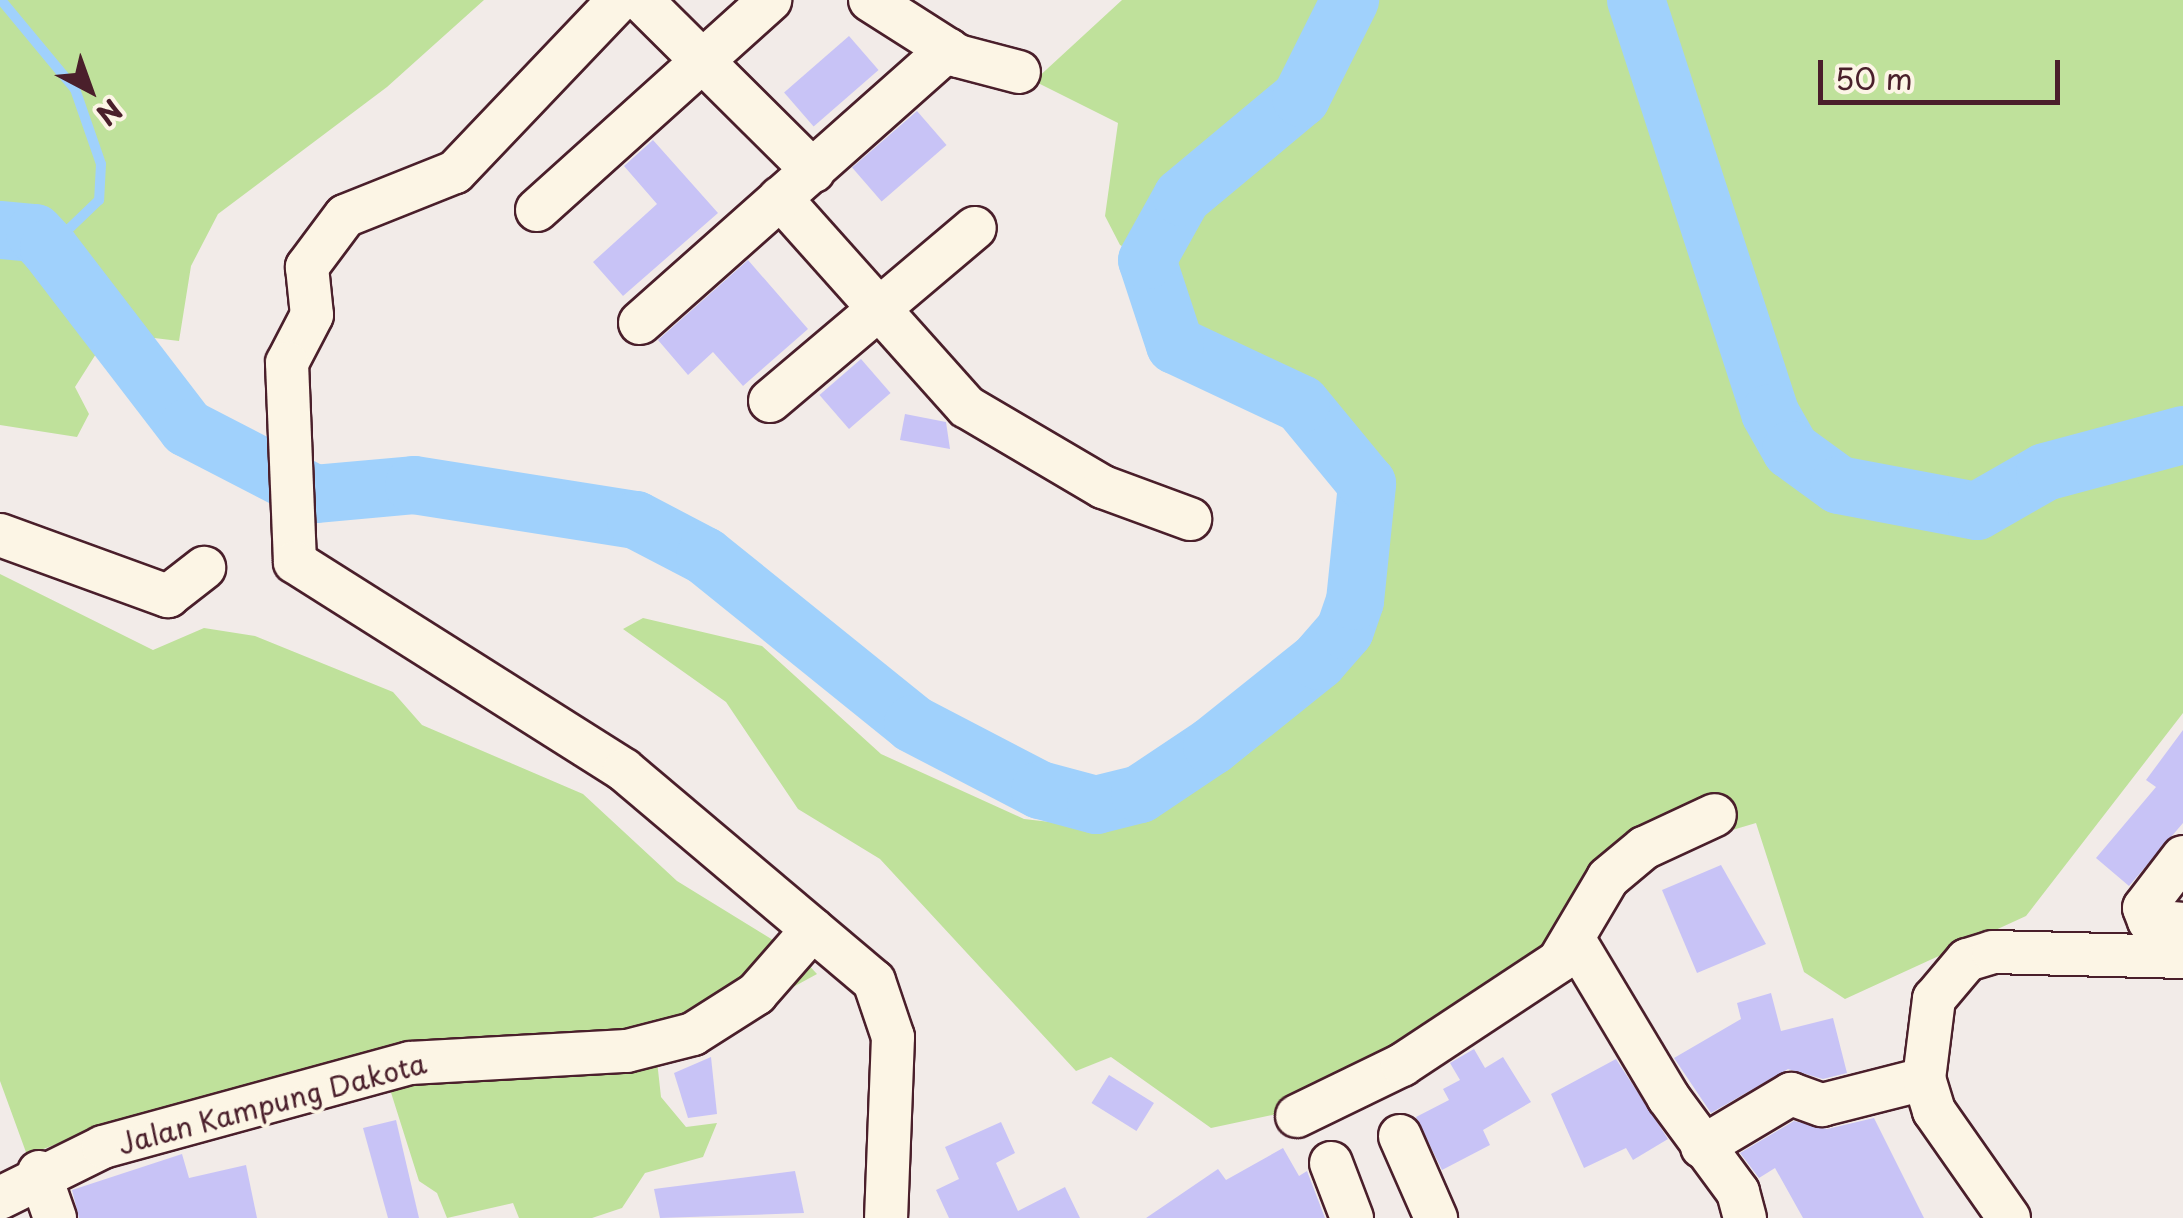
<!DOCTYPE html>
<style>
body{margin:0}
#map{position:relative;width:2183px;height:1218px;overflow:hidden;background:#f2ebe8;font-family:"Playpen Sans",sans-serif}
div>[style]{position:absolute}
.green>*{inset:0;background:#bfe19b}
.stream>*{height:10px;margin:-5px;padding:0 5px;transform-origin:5px;border-radius:5px;background:#a0d1fc}
.river>*{height:58px;margin:-29px;padding:0 29px;transform-origin:29px;border-radius:29px;background:#a0d1fc}
.building>*{inset:0;background:#c8c3f6;transform-origin:0 0}
.roads{filter:drop-shadow(2px 0 #4a1f2b) drop-shadow(-2px 0 #4a1f2b) drop-shadow(0 2px #4a1f2b) drop-shadow(0 -2px #4a1f2b)}
.minor>*{height:42px;margin:-21px;padding:0 21px;transform-origin:21px;border-radius:21px;background:#fcf5e5}
span{translate:-50% -50%;white-space:nowrap;text-align:center;line-height:1.15;-webkit-text-stroke:8px #fcf5e5;paint-order:stroke}
.street-label{font-size:28px;color:#4a1f2b}
.north{position:absolute;left:40px;top:40px;width:100px;height:100px;-webkit-text-stroke:8px #fcf5e5;paint-order:stroke;rotate:139deg;font-size:28px;font-weight:700;line-height:40px;text-align:center;color:#4a1f2b}
.north::after{content:'';display:block;margin:auto;width:35px;height:45px;background:#4a1f2b;clip-path:polygon(50% 0,100% 100%,50% 72%,0 100%)}
.scale{position:absolute;left:1818px;top:60px;width:242px;height:45px;box-sizing:border-box;border:5px solid #4a1f2b;border-top:0;padding-left:12px;font-size:30px;line-height:35px;white-space:nowrap;color:#4a1f2b;-webkit-text-stroke:8px #fcf5e5;paint-order:stroke}
</style>
<div id="map">
<div class="green">
<i style="clip-path:polygon(0 0,484px 0,387px 87px,218px 214px,191px 266px,179px 341px,146px 337px,127px 305px,75px 387px,89px 414px,77px 437px,0 425px)"></i>
<i style="clip-path:polygon(1122px 0,2183px 0,2183px 713px,2026px 916px,1845px 999px,1804px 972px,1756px 823px,1604px 868px,1588px 924px,1301px 1109px,1211px 1128px,1111px 1057px,1076px 1071px,880px 859px,798px 809px,726px 702px,623px 629px,643px 618px,762px 646px,881px 754px,1024px 819px,1112px 829px,1249px 753px,1343px 663px,1378px 586px,1389px 495px,1353px 430px,1299px 384px,1185px 326px,1168px 270px,1120px 245px,1105px 216px,1118px 123px,1034px 81px)"></i>
<i style="clip-path:polygon(0 574px,153px 650px,204px 628px,255px 636px,393px 692px,422px 725px,583px 794px,677px 881px,802px 958px,817px 974px,657px 1061px,661px 1097px,686px 1127px,717px 1123px,703px 1157px,645px 1173px,622px 1208px,592px 1218px,519px 1218px,513px 1203px,447px 1218px,437px 1193px,419px 1181px,381px 1061px,130px 1117px,27px 1155px,0 1081px)"></i>
</div>
<div class="stream">
<i style="left:1px;top:0;width:116px;rotate:50.3deg"></i>
<i style="left:75px;top:89px;width:79px;rotate:70.9deg"></i>
<i style="left:101px;top:164px;width:36px;rotate:93deg"></i>
<i style="left:99px;top:200px;width:69px;rotate:136.2deg"></i>
</div>
<div class="river">
<i style="left:1636px;top:0;width:434px;rotate:72deg"></i>
<i style="left:1770px;top:413px;width:43px;rotate:60.4deg"></i>
<i style="left:1791px;top:450px;width:59px;rotate:36.1deg"></i>
<i style="left:1839px;top:485px;width:140px;rotate:10.7deg"></i>
<i style="left:1977px;top:511px;width:78px;rotate:-29.8deg"></i>
<i style="left:2045px;top:472px;width:143px;rotate:-15deg"></i>
<i style="left:0;top:230px;width:35px;rotate:5deg"></i>
<i style="left:35px;top:233px;width:21px;rotate:47deg"></i>
<i style="left:49px;top:248px;width:227px;rotate:52.5deg"></i>
<i style="left:187px;top:428px;width:144px;rotate:27.3deg"></i>
<i style="left:315px;top:494px;width:99px;rotate:-5.2deg"></i>
<i style="left:414px;top:485px;width:225px;rotate:9deg"></i>
<i style="left:636px;top:520px;width:78px;rotate:27.6deg"></i>
<i style="left:705px;top:556px;width:267px;rotate:38.9deg"></i>
<i style="left:913px;top:724px;width:143px;rotate:27.5deg"></i>
<i style="left:1040px;top:790px;width:58px;rotate:15deg"></i>
<i style="left:1096px;top:805px;width:45px;rotate:-14deg"></i>
<i style="left:1140px;top:794px;width:87px;rotate:-33.7deg"></i>
<i style="left:1212px;top:746px;width:136px;rotate:-38.7deg"></i>
<i style="left:1318px;top:661px;width:41px;rotate:-48.9deg"></i>
<i style="left:1345px;top:630px;width:31px;rotate:-71deg"></i>
<i style="left:1355px;top:601px;width:118px;rotate:-84.1deg"></i>
<i style="left:1367px;top:484px;width:104px;rotate:-129.5deg"></i>
<i style="left:1301px;top:404px;width:139px;rotate:-154.9deg"></i>
<i style="left:1175px;top:345px;width:89px;rotate:-108.2deg"></i>
<i style="left:1147px;top:260px;width:72px;rotate:-60.9deg"></i>
<i style="left:1182px;top:197px;width:155px;rotate:-39.8deg"></i>
<i style="left:1301px;top:98px;width:110px;rotate:-63.4deg"></i>
</div>
<div class="building">
<i style="left:849px;top:36px;width:45px;height:86px;rotate:49deg"></i>
<i style="left:917px;top:111px;width:45px;height:86px;rotate:49deg"></i>
<i style="clip-path:polygon(653px 140px,718px 213px,623px 296px,593px 262px,657px 204px,624px 166px)"></i>
<i style="clip-path:polygon(748px 260px,808px 329px,743px 386px,713px 352px,688px 375px,658px 340px)"></i>
<i style="left:861px;top:359px;width:45px;height:55px;rotate:49deg"></i>
<i style="clip-path:polygon(905px 414px,946px 422px,950px 449px,900px 440px)"></i>
<i style="clip-path:polygon(2183px 730px,2183px 823px,2129px 886px,2096px 858px,2156px 787px,2146px 780px)"></i>
<i style="clip-path:polygon(1721px 865px,1766px 944px,1697px 973px,1662px 890px)"></i>
<i style="clip-path:polygon(1771px 993px,1781px 1031px,1833px 1018px,1847px 1073px,1823px 1079px,1788px 1069px,1711px 1113px,1674px 1058px,1741px 1019px,1737px 1003px)"></i>
<i style="clip-path:polygon(1474px 1049px,1485px 1068px,1503px 1057px,1531px 1102px,1483px 1130px,1490px 1145px,1442px 1170px,1416px 1117px,1449px 1100px,1443px 1089px,1460px 1080px,1450px 1063px)"></i>
<i style="clip-path:polygon(711px 1057px,717px 1114px,688px 1118px,674px 1073px)"></i>
<i style="clip-path:polygon(1616px 1059px,1668px 1139px,1633px 1160px,1626px 1148px,1584px 1168px,1551px 1094px)"></i>
<i style="left:1109px;top:1075px;width:53px;height:33px;rotate:32deg"></i>
<i style="clip-path:polygon(1874px 1118px,1924px 1218px,1803px 1218px,1775px 1168px,1759px 1178px,1740px 1153px,1794px 1121px,1827px 1129px)"></i>
<i style="clip-path:polygon(396px 1120px,419px 1218px,388px 1218px,363px 1128px)"></i>
<i style="clip-path:polygon(1001px 1122px,1015px 1153px,996px 1163px,1018px 1211px,1065px 1187px,1080px 1218px,949px 1218px,936px 1190px,959px 1179px,945px 1147px)"></i>
<i style="clip-path:polygon(1283px 1148px,1299px 1176px,1307px 1171px,1325px 1218px,1146px 1218px,1218px 1169px,1226px 1180px)"></i>
<i style="clip-path:polygon(182px 1154px,189px 1178px,246px 1165px,257px 1218px,79px 1218px,72px 1190px)"></i>
<i style="clip-path:polygon(795px 1171px,804px 1213px,660px 1218px,654px 1189px)"></i>
</div>
<div class="roads">
<div class="minor">
<i style="left:619px;top:0;width:238px;rotate:133.6deg"></i>
<i style="left:455px;top:172px;width:118px;rotate:158.2deg"></i>
<i style="left:345px;top:216px;width:64px;rotate:126.7deg"></i>
<i style="left:307px;top:267px;width:48px;rotate:84.1deg"></i>
<i style="left:312px;top:315px;width:54px;rotate:117.5deg"></i>
<i style="left:287px;top:363px;width:199px;rotate:87.7deg"></i>
<i style="left:295px;top:562px;width:389px;rotate:32.3deg"></i>
<i style="left:624px;top:770px;width:327px;rotate:40.2deg"></i>
<i style="left:874px;top:981px;width:59px;rotate:71.3deg"></i>
<i style="left:893px;top:1037px;width:181px;rotate:92.2deg"></i>
<i style="left:641px;top:0;width:243px;rotate:44.8deg"></i>
<i style="left:870px;top:0;width:104px;rotate:32.5deg"></i>
<i style="left:958px;top:56px;width:63px;rotate:14.7deg"></i>
<i style="left:780px;top:198px;width:280px;rotate:48.2deg"></i>
<i style="left:967px;top:407px;width:158px;rotate:30.5deg"></i>
<i style="left:1103px;top:487px;width:93px;rotate:20.2deg"></i>
<i style="left:537px;top:210px;width:314px;rotate:-42deg"></i>
<i style="left:640px;top:323px;width:412px;rotate:-41.6deg"></i>
<i style="left:770px;top:401px;width:268px;rotate:-40.2deg"></i>
<i style="left:0;top:535px;width:179px;rotate:20deg"></i>
<i style="left:168px;top:596px;width:46px;rotate:-37.9deg"></i>
<i style="left:2183px;top:857px;width:64px;rotate:127.4deg"></i>
<i style="left:2144px;top:908px;width:14px;rotate:69deg"></i>
<i style="left:2149px;top:921px;width:34px;rotate:5deg"></i>
<i style="left:1576px;top:943px;width:179px;rotate:59.1deg"></i>
<i style="left:1668px;top:1097px;width:118px;rotate:53.6deg"></i>
<i style="left:1738px;top:1192px;width:27px;rotate:75deg"></i>
<i style="left:1297px;top:1116px;width:117px;rotate:-25.9deg"></i>
<i style="left:1402px;top:1065px;width:188px;rotate:-33.5deg"></i>
<i style="left:1559px;top:961px;width:96px;rotate:-59.4deg"></i>
<i style="left:1608px;top:878px;width:47px;rotate:-39.8deg"></i>
<i style="left:1644px;top:848px;width:78px;rotate:-24.9deg"></i>
<i style="left:1400px;top:1136px;width:90px;rotate:66.3deg"></i>
<i style="left:1702px;top:1147px;width:104px;rotate:-30.8deg"></i>
<i style="left:1791px;top:1094px;width:33px;rotate:20deg"></i>
<i style="left:1822px;top:1105px;width:105px;rotate:-14.3deg"></i>
<i style="left:1331px;top:1163px;width:59px;rotate:69.1deg"></i>
<i style="left:39px;top:1172px;width:49px;rotate:70.8deg"></i>
<i style="left:0;top:1198px;width:115px;rotate:-26.3deg"></i>
<i style="left:103px;top:1147px;width:318px;rotate:-15.3deg"></i>
<i style="left:410px;top:1063px;width:217px;rotate:-3.2deg"></i>
<i style="left:627px;top:1051px;width:68px;rotate:-14.4deg"></i>
<i style="left:693px;top:1034px;width:75px;rotate:-32.4deg"></i>
<i style="left:756px;top:994px;width:86px;rotate:-48.8deg"></i>
<i style="left:2009px;top:1218px;width:131px;rotate:-125deg"></i>
<i style="left:1934px;top:1111px;width:34px;rotate:-107deg"></i>
<i style="left:1924px;top:1079px;width:81px;rotate:-82.9deg"></i>
<i style="left:1934px;top:999px;width:51px;rotate:-49.8deg"></i>
<i style="left:1967px;top:960px;width:27px;rotate:-17deg"></i>
<i style="left:1993px;top:952px;width:190px;rotate:1.5deg"></i>
</div>
</div>
<div class="street-label">
<span style="left:272px;top:1103px;rotate:-15deg">Jalan Kampung Dakota</span>
</div>
<div class="north">N</div>
<div class="scale">50 m</div>
</div>
